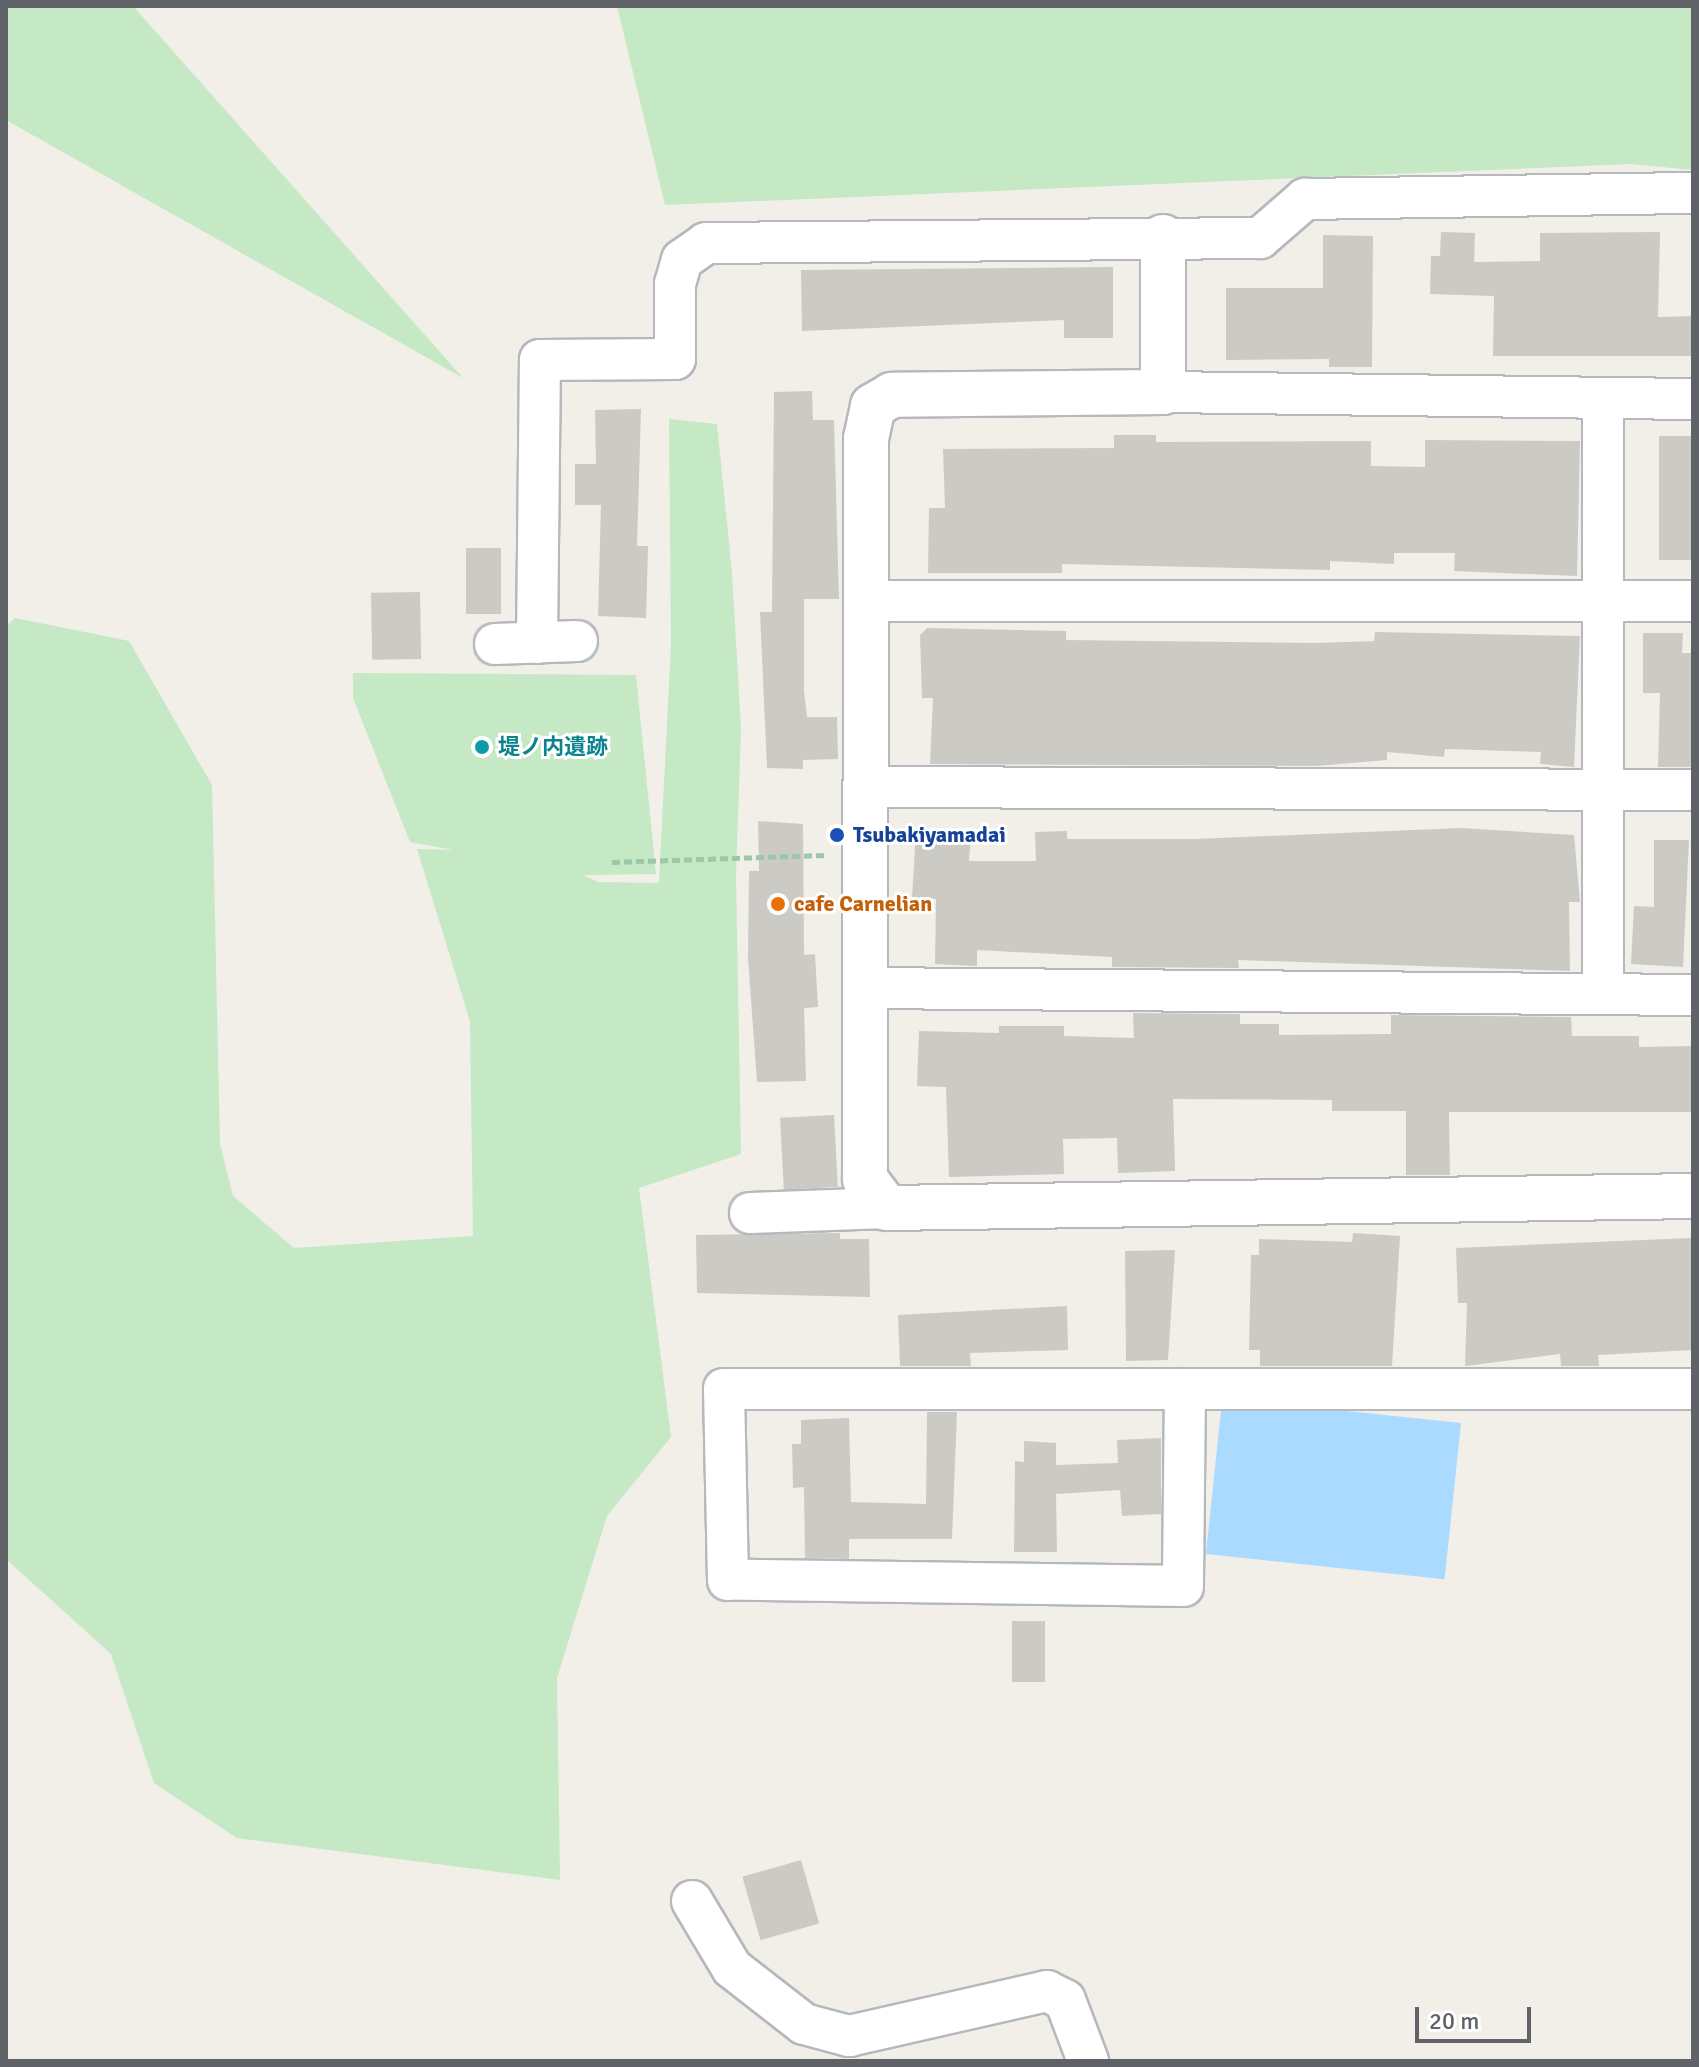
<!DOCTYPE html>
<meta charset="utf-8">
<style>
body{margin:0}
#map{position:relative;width:1699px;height:2067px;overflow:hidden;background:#f1efe8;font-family:Signika,"Noto Sans JP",sans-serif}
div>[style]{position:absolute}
.green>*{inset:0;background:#c5e8c5}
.water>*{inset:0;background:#aadaff;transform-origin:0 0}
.building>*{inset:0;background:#cccac5;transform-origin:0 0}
.path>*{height:5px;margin-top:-2.5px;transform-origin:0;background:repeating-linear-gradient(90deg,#9cc7a9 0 8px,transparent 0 12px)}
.roads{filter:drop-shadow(2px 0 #b5b8bc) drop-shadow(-2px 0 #b5b8bc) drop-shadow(0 2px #b5b8bc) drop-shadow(0 -2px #b5b8bc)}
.street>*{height:40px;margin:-20px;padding:0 20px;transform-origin:20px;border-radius:20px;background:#fff}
.secondary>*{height:44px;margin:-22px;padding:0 22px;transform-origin:22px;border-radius:22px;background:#fff}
.dots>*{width:22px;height:22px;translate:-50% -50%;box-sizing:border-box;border:4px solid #fff;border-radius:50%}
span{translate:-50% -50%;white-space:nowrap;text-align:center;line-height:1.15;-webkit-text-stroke:6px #fff;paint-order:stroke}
.culture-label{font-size:22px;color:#0d838f;font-weight:700}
.left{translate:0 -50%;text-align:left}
.transit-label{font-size:22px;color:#164399;font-weight:700}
.food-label{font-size:22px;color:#c56008;font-weight:700}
.frame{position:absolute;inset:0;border:8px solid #5f6368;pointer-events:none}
.scale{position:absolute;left:1415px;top:2007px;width:116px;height:36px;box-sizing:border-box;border:4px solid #5f6368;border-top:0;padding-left:10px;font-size:24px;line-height:28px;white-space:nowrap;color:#5f6368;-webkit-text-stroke:6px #fff;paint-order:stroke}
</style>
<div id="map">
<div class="green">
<i style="clip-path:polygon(6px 6px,133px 6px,463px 378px,6px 120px)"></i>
<i style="clip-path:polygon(617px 6px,1693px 6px,1693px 170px,1631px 164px,665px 205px)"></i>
<i style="clip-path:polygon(669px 419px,717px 424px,732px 573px,741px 729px,736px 875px,741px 1154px,639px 1188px,671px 1437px,607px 1516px,557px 1678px,560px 1880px,237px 1838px,154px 1783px,111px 1654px,6px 1559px,6px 626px,15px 618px,129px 641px,212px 785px,220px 1144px,233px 1196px,294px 1248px,473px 1236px,470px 1021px,417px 849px,454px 850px,410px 842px,353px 698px,353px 673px,636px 675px,656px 874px,583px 875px,598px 882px,659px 883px,671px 644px)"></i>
</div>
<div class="water">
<i style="left:1461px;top:1423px;width:157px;height:240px;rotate:96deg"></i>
</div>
<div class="building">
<i style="clip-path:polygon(1441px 232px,1475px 233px,1474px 262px,1540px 261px,1540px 233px,1660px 232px,1658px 317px,1693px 316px,1693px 356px,1493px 356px,1494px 296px,1430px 294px,1431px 256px,1440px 256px)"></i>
<i style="clip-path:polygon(1323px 235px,1373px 236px,1372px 367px,1329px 367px,1329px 359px,1226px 360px,1226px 288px,1323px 288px)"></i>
<i style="clip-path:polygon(1113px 267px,1113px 338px,1064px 338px,1064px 320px,802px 331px,801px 270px)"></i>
<i style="clip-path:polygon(812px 391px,813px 420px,834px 420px,839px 599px,804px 599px,804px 690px,807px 717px,837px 717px,838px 759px,803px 760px,803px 769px,767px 768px,760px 612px,772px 612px,774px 392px)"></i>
<i style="clip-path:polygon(641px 409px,637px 546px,648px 546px,646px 618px,598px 616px,601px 505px,575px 505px,575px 464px,596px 464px,595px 410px)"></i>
<i style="clip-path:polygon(1114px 435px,1156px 435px,1156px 442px,1371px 441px,1371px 466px,1425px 467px,1425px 440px,1580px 441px,1577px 576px,1454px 571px,1455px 553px,1394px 553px,1394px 564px,1330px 561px,1330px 570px,1062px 564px,1062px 573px,928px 573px,929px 508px,945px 508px,943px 449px,1114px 448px)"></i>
<i style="left:1659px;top:436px;width:34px;height:124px"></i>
<i style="left:466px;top:548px;width:35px;height:66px"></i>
<i style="left:420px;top:592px;width:67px;height:49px;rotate:89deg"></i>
<i style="clip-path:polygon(927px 628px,1066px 631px,1066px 640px,1317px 643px,1374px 641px,1375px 632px,1580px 636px,1574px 767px,1540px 764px,1541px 752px,1445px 749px,1444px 757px,1387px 752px,1387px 760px,1315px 766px,930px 764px,933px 698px,922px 698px,920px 635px)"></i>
<i style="clip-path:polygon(1643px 633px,1683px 633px,1682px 653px,1693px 653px,1692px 767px,1658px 767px,1660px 693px,1643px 693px)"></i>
<i style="clip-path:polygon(758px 821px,803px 824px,804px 955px,815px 954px,818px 1007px,804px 1008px,806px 1081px,757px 1082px,748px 958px,749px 871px,759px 871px)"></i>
<i style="clip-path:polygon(1461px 828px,1574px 835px,1580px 902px,1569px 902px,1570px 971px,1238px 960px,1239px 968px,1112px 967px,1112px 957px,977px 950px,977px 966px,935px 964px,936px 899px,912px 897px,916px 831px,971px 835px,969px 861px,1036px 861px,1035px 832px,1067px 831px,1067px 839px,1196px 839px)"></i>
<i style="clip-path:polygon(1654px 840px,1689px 840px,1683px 967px,1631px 964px,1634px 906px,1654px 907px)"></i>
<i style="clip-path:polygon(1133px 1013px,1240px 1014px,1240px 1024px,1279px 1024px,1279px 1035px,1391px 1034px,1391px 1015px,1571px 1017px,1572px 1036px,1639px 1036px,1639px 1047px,1693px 1046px,1693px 1112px,1449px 1112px,1450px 1175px,1406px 1175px,1406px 1111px,1332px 1111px,1332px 1100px,1173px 1099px,1175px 1171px,1118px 1173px,1117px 1138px,1063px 1139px,1064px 1174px,949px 1177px,946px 1087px,917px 1086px,919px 1031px,999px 1033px,999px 1026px,1064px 1026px,1064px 1036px,1134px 1038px)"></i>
<i style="left:834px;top:1115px;width:72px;height:54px;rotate:87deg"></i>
<i style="clip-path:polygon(840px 1233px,840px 1239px,869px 1239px,870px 1297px,697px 1293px,696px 1235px)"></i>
<i style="clip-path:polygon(1353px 1233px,1400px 1236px,1392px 1366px,1260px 1366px,1260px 1350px,1249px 1350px,1251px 1255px,1259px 1255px,1259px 1239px,1352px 1242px)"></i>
<i style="clip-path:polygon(1691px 1238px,1693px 1350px,1598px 1355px,1599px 1366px,1561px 1366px,1560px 1354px,1465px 1366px,1467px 1303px,1458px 1303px,1456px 1248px)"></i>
<i style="clip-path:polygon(1175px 1250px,1168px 1360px,1126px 1361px,1125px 1251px)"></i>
<i style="clip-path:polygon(1067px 1306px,1068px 1350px,970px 1353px,971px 1366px,900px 1366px,898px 1315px)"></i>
<i style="clip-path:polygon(927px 1412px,957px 1412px,952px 1539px,849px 1539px,849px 1559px,805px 1558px,804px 1487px,793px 1488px,792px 1444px,801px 1444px,801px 1420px,849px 1418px,851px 1502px,926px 1504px)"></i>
<i style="clip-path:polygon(1161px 1438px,1161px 1514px,1122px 1516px,1120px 1490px,1056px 1494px,1057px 1552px,1014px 1552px,1015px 1461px,1024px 1462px,1024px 1441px,1056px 1443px,1056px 1465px,1118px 1463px,1117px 1440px)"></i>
<i style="left:1012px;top:1621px;width:33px;height:61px"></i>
<i style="left:801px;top:1860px;width:66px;height:61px;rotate:74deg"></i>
</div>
<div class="path">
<i style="left:612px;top:862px;width:213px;rotate:-1.9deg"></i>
</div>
<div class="roads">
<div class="street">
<i style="left:1163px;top:392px;width:530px;rotate:0.76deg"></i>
<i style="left:1603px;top:400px;width:594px;rotate:90deg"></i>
<i style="left:866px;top:601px;width:827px"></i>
<i style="left:537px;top:643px;width:283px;rotate:-89.4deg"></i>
<i style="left:540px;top:360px;width:135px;rotate:-0.4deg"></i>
<i style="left:675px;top:359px;width:75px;rotate:-90deg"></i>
<i style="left:675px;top:284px;width:25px;rotate:-74deg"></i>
<i style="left:682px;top:260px;width:29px;rotate:-35deg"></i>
<i style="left:706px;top:243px;width:554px;rotate:-0.52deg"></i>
<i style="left:1260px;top:238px;width:60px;rotate:-40.9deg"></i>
<i style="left:1305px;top:199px;width:388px;rotate:-0.9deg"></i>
<i style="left:495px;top:644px;width:82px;rotate:-2.1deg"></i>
<i style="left:865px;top:787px;width:828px;rotate:0.21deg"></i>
<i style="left:864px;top:988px;width:829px;rotate:0.48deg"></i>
<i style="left:750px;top:1213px;width:137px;rotate:-2.1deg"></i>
<i style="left:1185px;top:1389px;width:197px;rotate:90.6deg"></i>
<i style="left:1183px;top:1586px;width:455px;rotate:-179.2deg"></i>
<i style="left:728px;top:1580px;width:191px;rotate:-91.2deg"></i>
<i style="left:724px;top:1389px;width:969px"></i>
<i style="left:692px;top:1901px;width:78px;rotate:59.2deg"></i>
<i style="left:732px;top:1968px;width:91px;rotate:37.9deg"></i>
<i style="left:804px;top:2024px;width:47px;rotate:14.9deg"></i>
<i style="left:849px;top:2036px;width:203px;rotate:-12.8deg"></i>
<i style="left:1047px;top:1991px;width:20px;rotate:27deg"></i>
<i style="left:1065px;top:2000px;width:65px;rotate:69.3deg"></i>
</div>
<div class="secondary">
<i style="left:1163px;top:237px;width:155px;rotate:90deg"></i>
<i style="left:1163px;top:392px;width:271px;rotate:179.4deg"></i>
<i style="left:892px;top:395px;width:22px;rotate:150deg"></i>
<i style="left:873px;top:406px;width:33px;rotate:102deg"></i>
<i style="left:866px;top:438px;width:741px;rotate:90.08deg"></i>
<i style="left:865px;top:1179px;width:36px;rotate:53deg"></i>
<i style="left:887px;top:1208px;width:806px;rotate:-0.85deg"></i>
</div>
</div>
<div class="dots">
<i style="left:482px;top:747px;background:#0f9aa8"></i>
<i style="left:837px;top:835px;background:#1a4fb4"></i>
<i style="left:778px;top:904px;background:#e8710a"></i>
</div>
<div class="culture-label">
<span class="left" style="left:498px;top:747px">堤ノ内遺跡</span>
</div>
<div class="transit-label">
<span class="left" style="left:853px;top:835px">Tsubakiyamadai</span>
</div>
<div class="food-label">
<span class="left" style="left:794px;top:904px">cafe Carnelian</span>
</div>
<div class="frame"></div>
<div class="scale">20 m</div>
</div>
